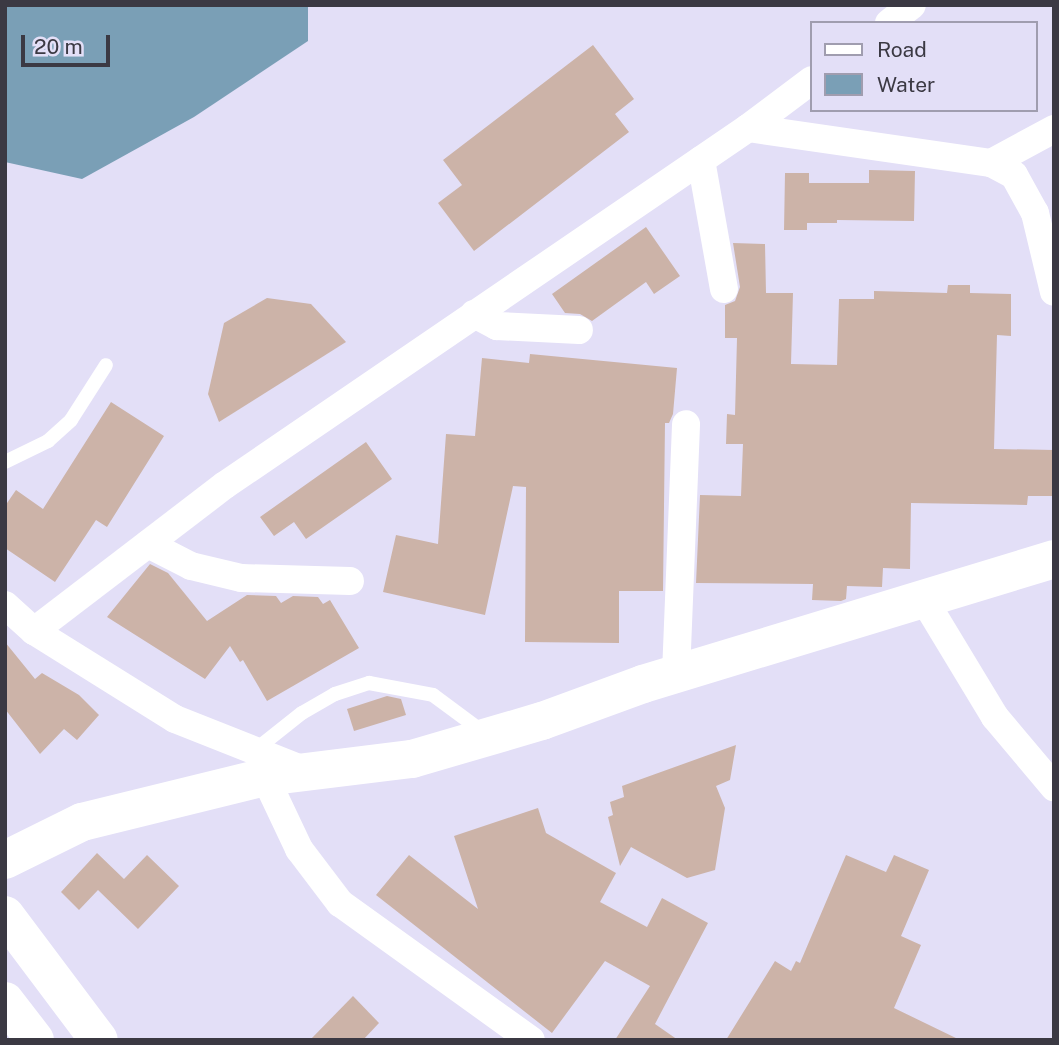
<!DOCTYPE html>
<style>
body{margin:0}
#map{position:relative;width:1059px;height:1045px;overflow:hidden;background:#e3dff7;font-family:"Public Sans",sans-serif}
div>[style]{position:absolute}
.water>*{inset:0;background:#7a9fb6}
.building>*{inset:0;background:#ccb3a8}
.lane>*{height:14px;margin:-7px;padding:0 7px;transform-origin:7px;border-radius:7px;background:#fff}
.street>*{height:28px;margin:-14px;padding:0 14px;transform-origin:14px;border-radius:14px;background:#fff}
.secondary>*{height:38px;margin:-19px;padding:0 19px;transform-origin:19px;border-radius:19px;background:#fff}
.primary>*{height:38px;margin:-19px;padding:0 19px;transform-origin:19px;border-radius:19px;background:#fff}
span{translate:-50% -50%;white-space:nowrap;text-align:center;line-height:1.15;-webkit-text-stroke:7px #e3dff7;paint-order:stroke}
.frame{position:absolute;inset:0;border:7px solid #3b3943;pointer-events:none}
.legend{position:absolute;left:810px;top:21px;width:228px;height:91px;box-sizing:border-box;background:#e3dff7;border:2px solid #a09daf;margin:0;padding:9px 12px;list-style:none;font-size:21px;color:#3b3943}
.legend li{display:flex;align-items:center;gap:14px;height:35px}
.legend b{width:35px;border:2px solid #a09daf}
.scale{position:absolute;left:21px;top:35px;width:89px;height:32px;box-sizing:border-box;border:4px solid #3b3943;border-top:0;padding-left:9px;font-size:21px;line-height:24px;white-space:nowrap;color:#3b3943;-webkit-text-stroke:5px #e3dff7;paint-order:stroke}
</style>
<div id="map">
<div class="water">
<i style="clip-path:polygon(5px 5px,308px 5px,308px 41px,194px 117px,82px 179px,5px 162px)"></i>
</div>
<div class="building">
<i style="clip-path:polygon(593px 45px,634px 99px,615px 114px,629px 132px,474px 251px,438px 203px,462px 185px,443px 160px)"></i>
<i style="clip-path:polygon(869px 170px,915px 171px,914px 221px,837px 220px,837px 223px,807px 223px,807px 230px,784px 230px,785px 173px,809px 173px,809px 183px,869px 183px)"></i>
<i style="clip-path:polygon(646px 227px,680px 276px,654px 294px,646px 282px,592px 321px,580px 314px,565px 313px,552px 294px)"></i>
<i style="clip-path:polygon(733px 243px,765px 244px,766px 293px,793px 293px,791px 364px,837px 365px,839px 299px,874px 299px,874px 291px,947px 293px,948px 285px,970px 285px,970px 293px,1011px 294px,1011px 336px,997px 335px,994px 449px,1054px 450px,1054px 496px,1028px 496px,1027px 505px,911px 503px,910px 569px,883px 568px,882px 587px,847px 586px,846px 599px,841px 601px,812px 600px,813px 584px,696px 583px,700px 495px,741px 496px,743px 444px,726px 444px,727px 414px,735px 415px,737px 338px,725px 338px,725px 305px,735px 301px,740px 287px)"></i>
<i style="clip-path:polygon(267px 298px,311px 304px,346px 342px,219px 422px,208px 394px,224px 323px)"></i>
<i style="clip-path:polygon(530px 354px,677px 368px,673px 414px,669px 423px,665px 423px,663px 591px,619px 591px,619px 643px,525px 642px,526px 487px,513px 486px,485px 615px,383px 592px,396px 535px,438px 544px,446px 434px,475px 436px,482px 358px,529px 363px)"></i>
<i style="clip-path:polygon(111px 402px,164px 436px,107px 527px,96px 520px,55px 582px,5px 548px,5px 506px,16px 490px,43px 509px)"></i>
<i style="clip-path:polygon(366px 442px,392px 479px,306px 539px,294px 522px,274px 536px,260px 517px)"></i>
<i style="clip-path:polygon(150px 564px,168px 573px,207px 621px,247px 595px,276px 596px,281px 603px,293px 596px,318px 597px,323px 604px,330px 600px,359px 648px,267px 701px,243px 660px,240px 662px,230px 646px,205px 679px,107px 617px)"></i>
<i style="clip-path:polygon(5px 642px,35px 679px,42px 673px,79px 695px,99px 715px,77px 740px,64px 729px,40px 754px,5px 709px)"></i>
<i style="clip-path:polygon(387px 696px,401px 699px,406px 715px,354px 731px,347px 709px)"></i>
<i style="clip-path:polygon(736px 745px,730px 780px,716px 786px,725px 808px,715px 870px,687px 878px,631px 847px,620px 866px,608px 817px,613px 815px,610px 802px,624px 797px,622px 786px)"></i>
<i style="clip-path:polygon(538px 808px,546px 833px,616px 873px,600px 902px,647px 927px,662px 898px,708px 923px,655px 1024px,678px 1040px,615px 1040px,650px 986px,605px 961px,552px 1033px,376px 895px,409px 855px,478px 909px,454px 836px)"></i>
<i style="clip-path:polygon(97px 853px,124px 879px,147px 855px,179px 886px,138px 929px,98px 890px,79px 910px,61px 892px)"></i>
<i style="clip-path:polygon(846px 855px,886px 872px,894px 855px,929px 870px,901px 936px,921px 945px,894px 1008px,960px 1040px,726px 1040px,775px 961px,791px 971px,796px 961px,800px 963px)"></i>
<i style="clip-path:polygon(353px 996px,379px 1023px,363px 1040px,310px 1040px)"></i>
</div>
<div class="lane">
<i style="left:5px;top:462px;width:48px;rotate:-26deg"></i>
<i style="left:48px;top:441px;width:31px;rotate:-42deg"></i>
<i style="left:71px;top:420px;width:65px;rotate:-57.5deg"></i>
<i style="left:254px;top:751px;width:61px;rotate:-38.4deg"></i>
<i style="left:302px;top:713px;width:38px;rotate:-30deg"></i>
<i style="left:335px;top:694px;width:36px;rotate:-18deg"></i>
<i style="left:369px;top:683px;width:65px;rotate:10.6deg"></i>
<i style="left:433px;top:695px;width:62px;rotate:36.5deg"></i>
</div>
<div class="street">
<i style="left:889px;top:23px;width:29px;rotate:-38deg"></i>
<i style="left:748px;top:128px;width:246px;rotate:8.2deg"></i>
<i style="left:991px;top:163px;width:26px;rotate:28deg"></i>
<i style="left:1014px;top:175px;width:43px;rotate:61.1deg"></i>
<i style="left:1035px;top:213px;width:81px;rotate:76.5deg"></i>
<i style="left:701px;top:160px;width:131px;rotate:79.9deg"></i>
<i style="left:991px;top:163px;width:72px;rotate:-28.4deg"></i>
<i style="left:474px;top:314px;width:26px;rotate:28deg"></i>
<i style="left:497px;top:326px;width:82px;rotate:2.8deg"></i>
<i style="left:148px;top:544px;width:48px;rotate:27.1deg"></i>
<i style="left:191px;top:566px;width:51px;rotate:13.5deg"></i>
<i style="left:241px;top:578px;width:109px;rotate:1.6deg"></i>
<i style="left:923px;top:598px;width:139px;rotate:58.8deg"></i>
<i style="left:995px;top:717px;width:92px;rotate:49.9deg"></i>
<i style="left:5px;top:605px;width:39px;rotate:42deg"></i>
<i style="left:34px;top:631px;width:166px;rotate:32deg"></i>
<i style="left:175px;top:719px;width:139px;rotate:21.6deg"></i>
<i style="left:34px;top:631px;width:240px;rotate:-37.4deg"></i>
<i style="left:225px;top:485px;width:633px;rotate:-34.32deg"></i>
<i style="left:748px;top:128px;width:80px;rotate:-36.9deg"></i>
<i style="left:676px;top:674px;width:250px;rotate:-87.7deg"></i>
<i style="left:265px;top:777px;width:80px;rotate:64.7deg"></i>
<i style="left:299px;top:849px;width:68px;rotate:52.8deg"></i>
<i style="left:340px;top:903px;width:235px;rotate:35.7deg"></i>
</div>
<div class="secondary">
<i style="left:5px;top:860px;width:86px;rotate:-26.3deg"></i>
<i style="left:82px;top:822px;width:188px;rotate:-13.8deg"></i>
<i style="left:265px;top:777px;width:148px;rotate:-7deg"></i>
<i style="left:412px;top:759px;width:135px;rotate:-16.3deg"></i>
<i style="left:542px;top:721px;width:108px;rotate:-20.1deg"></i>
<i style="left:643px;top:684px;width:430px;rotate:-16.9deg"></i>
</div>
<div class="primary">
<i style="left:5px;top:915px;width:156px;rotate:53.1deg"></i>
<i style="left:5px;top:1001px;width:49px;rotate:52.4deg"></i>
</div>
<div class="frame"></div>
<ul class="legend">
<li><b style="height:9px;background:#fff"></b>Road</li>
<li><b style="height:19px;background:#7a9fb6"></b>Water</li>
</ul>
<div class="scale">20 m</div>
</div>
